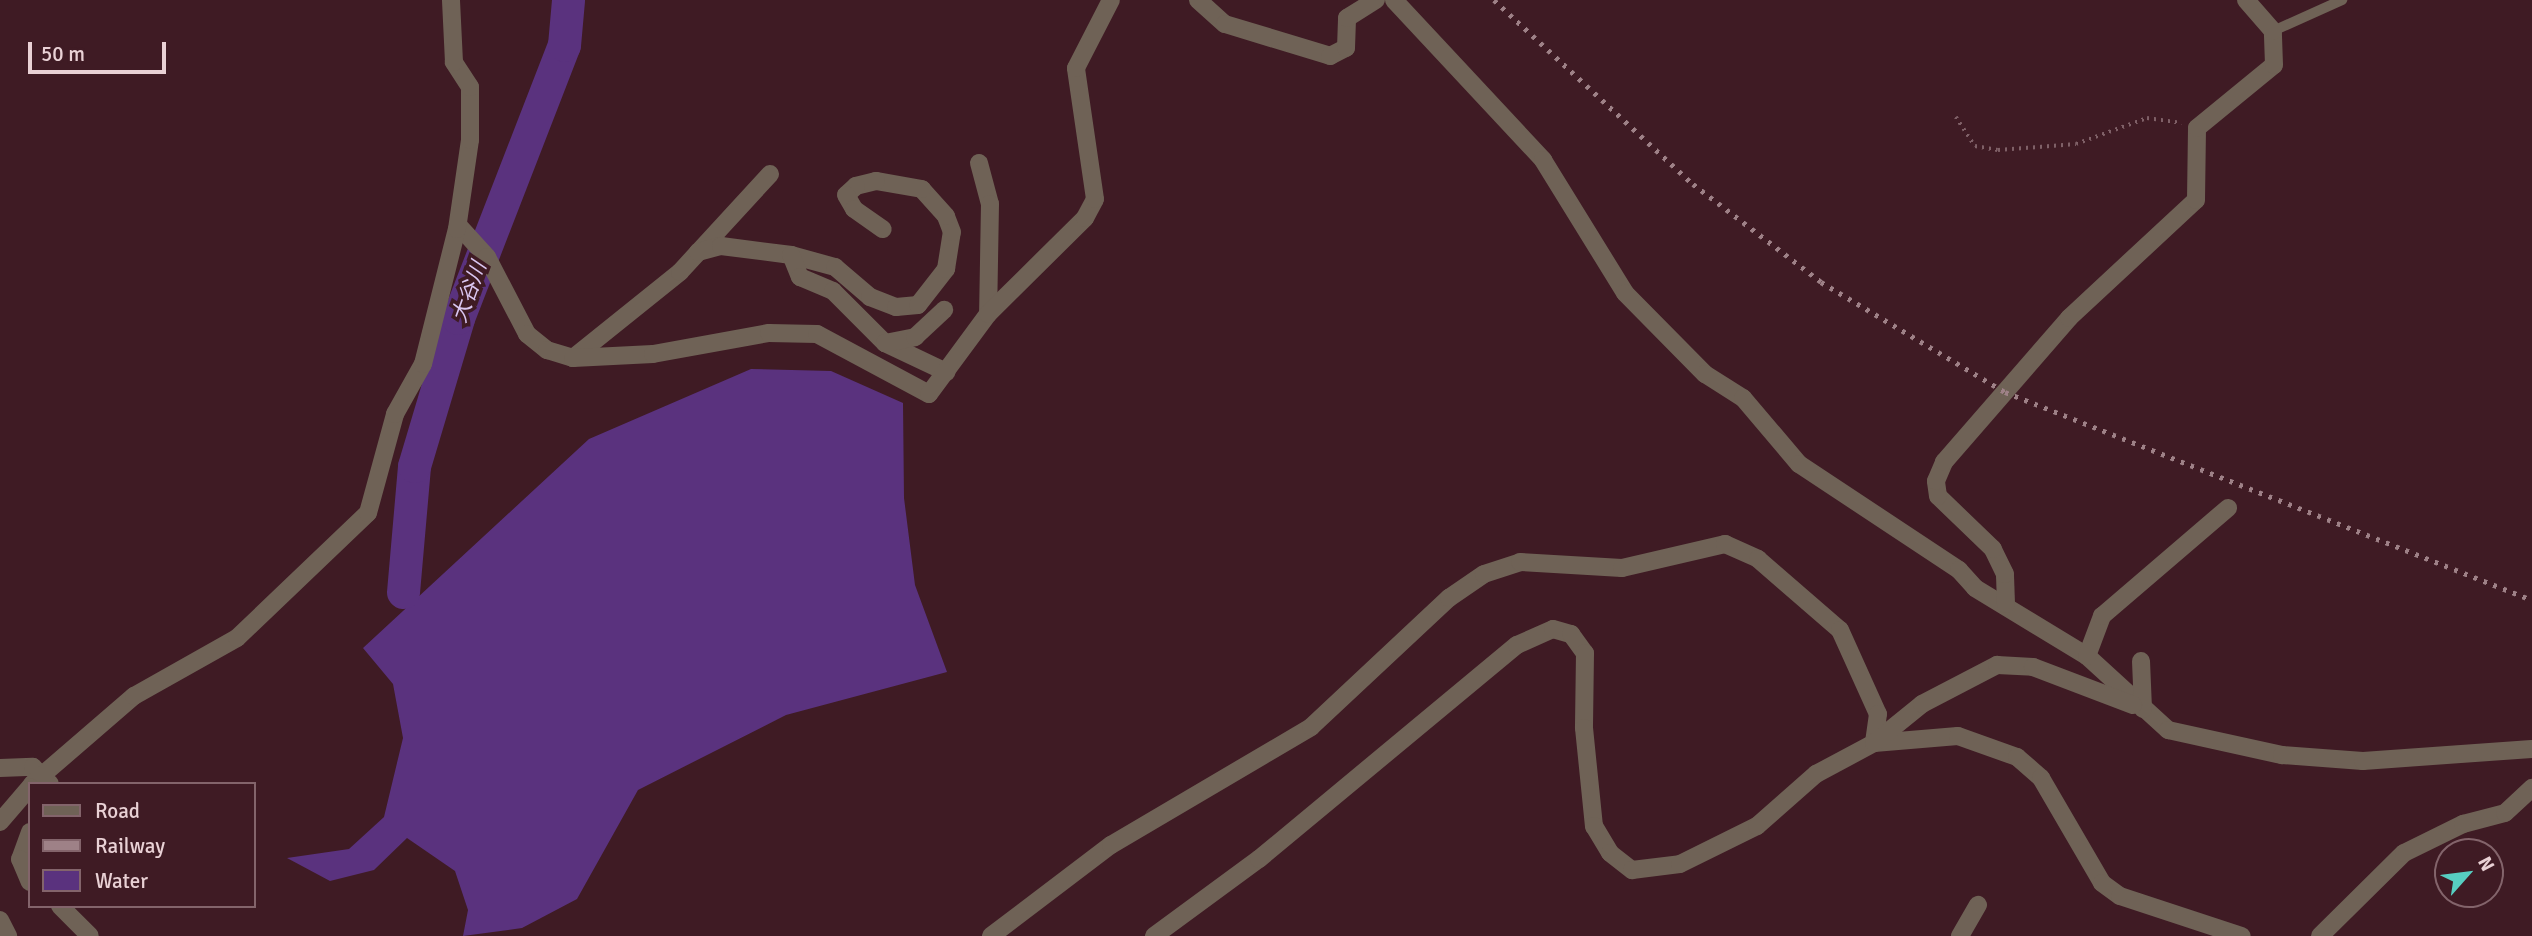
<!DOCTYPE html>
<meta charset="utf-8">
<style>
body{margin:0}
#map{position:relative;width:2532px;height:936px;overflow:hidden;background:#3f1b24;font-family:Signika,"Noto Sans JP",sans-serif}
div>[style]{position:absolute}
.water>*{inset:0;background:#5a327e}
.river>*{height:33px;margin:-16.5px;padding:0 16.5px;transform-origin:16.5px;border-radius:16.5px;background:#5a327e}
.path>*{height:3.5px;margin-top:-1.75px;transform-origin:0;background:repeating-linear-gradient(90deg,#7f6067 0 2px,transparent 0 7px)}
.service>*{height:10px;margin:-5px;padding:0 5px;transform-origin:5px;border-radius:5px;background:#6f6256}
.minor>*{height:18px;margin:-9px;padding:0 9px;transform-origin:9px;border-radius:9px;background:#6f6256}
.rail>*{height:5px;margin-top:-2.5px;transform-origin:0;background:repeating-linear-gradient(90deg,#9e8187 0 3.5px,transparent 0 10.5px)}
span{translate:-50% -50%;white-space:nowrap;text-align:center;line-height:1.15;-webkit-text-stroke:7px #3f1b24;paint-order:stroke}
.water-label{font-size:21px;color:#dac6f1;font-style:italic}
.legend{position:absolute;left:28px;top:782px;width:228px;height:126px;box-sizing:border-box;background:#3f1b24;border:2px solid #83646b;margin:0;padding:9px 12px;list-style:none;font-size:21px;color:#e9d1d5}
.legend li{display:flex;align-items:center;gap:14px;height:35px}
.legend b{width:35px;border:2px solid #83646b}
.north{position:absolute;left:2434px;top:838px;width:70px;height:70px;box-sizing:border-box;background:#3f1b24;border:2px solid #83646b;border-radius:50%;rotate:62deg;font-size:19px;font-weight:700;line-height:28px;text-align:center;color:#e9d1d5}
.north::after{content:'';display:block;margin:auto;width:24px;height:32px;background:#57cec1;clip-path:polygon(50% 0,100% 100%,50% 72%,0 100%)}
.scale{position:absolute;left:28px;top:42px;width:138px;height:32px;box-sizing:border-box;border:4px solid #e9d1d5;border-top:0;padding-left:9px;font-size:21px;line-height:24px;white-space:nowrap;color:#e9d1d5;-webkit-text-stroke:5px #3f1b24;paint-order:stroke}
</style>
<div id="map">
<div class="water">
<i style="clip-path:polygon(751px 369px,831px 371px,903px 403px,904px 498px,915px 585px,947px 672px,786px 715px,638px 790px,577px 899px,522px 928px,463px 936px,468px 910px,455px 871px,407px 838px,374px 870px,330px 881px,287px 858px,349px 849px,384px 817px,403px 738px,393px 684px,363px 648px,589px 439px)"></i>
</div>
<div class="river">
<i style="left:403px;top:592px;width:126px;rotate:-85deg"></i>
<i style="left:414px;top:466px;width:154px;rotate:-73.4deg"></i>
<i style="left:458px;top:318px;width:293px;rotate:-68.8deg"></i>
<i style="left:564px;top:45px;width:45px;rotate:-84.9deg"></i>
</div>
<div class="path">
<i style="left:1956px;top:117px;width:35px;rotate:57deg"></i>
<i style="left:1975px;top:146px;width:23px;rotate:10deg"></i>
<i style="left:1998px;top:150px;width:78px;rotate:-4.4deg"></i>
<i style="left:2076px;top:144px;width:76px;rotate:-20.1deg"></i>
<i style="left:2147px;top:118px;width:35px;rotate:8deg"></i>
</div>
<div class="service">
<i style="left:2273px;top:31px;width:76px;rotate:-24.2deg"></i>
</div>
<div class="minor">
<i style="left:1198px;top:0;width:36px;rotate:42deg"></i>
<i style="left:1225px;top:24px;width:110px;rotate:16.9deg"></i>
<i style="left:1330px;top:56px;width:18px;rotate:-27deg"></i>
<i style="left:1346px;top:48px;width:30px;rotate:-88deg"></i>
<i style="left:1347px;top:18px;width:34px;rotate:-32deg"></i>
<i style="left:1394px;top:0;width:219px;rotate:47deg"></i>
<i style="left:1543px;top:160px;width:156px;rotate:58.3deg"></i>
<i style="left:1625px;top:293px;width:114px;rotate:45.4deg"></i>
<i style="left:1705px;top:374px;width:45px;rotate:32.3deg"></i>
<i style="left:1743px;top:398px;width:87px;rotate:49.7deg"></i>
<i style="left:1799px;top:464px;width:192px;rotate:33.5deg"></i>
<i style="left:1959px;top:570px;width:24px;rotate:48deg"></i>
<i style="left:1975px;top:588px;width:131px;rotate:31.3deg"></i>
<i style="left:2087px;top:656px;width:110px;rotate:42.4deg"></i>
<i style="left:2168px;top:730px;width:117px;rotate:12.4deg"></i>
<i style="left:2282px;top:755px;width:81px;rotate:4.2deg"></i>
<i style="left:2363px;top:761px;width:169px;rotate:-4.1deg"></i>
<i style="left:979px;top:163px;width:42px;rotate:75deg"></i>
<i style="left:990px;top:204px;width:110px;rotate:91deg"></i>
<i style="left:458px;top:225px;width:43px;rotate:47.8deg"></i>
<i style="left:487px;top:257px;width:87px;rotate:62.5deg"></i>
<i style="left:527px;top:334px;width:26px;rotate:39deg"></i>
<i style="left:547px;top:350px;width:27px;rotate:17deg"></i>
<i style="left:573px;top:358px;width:137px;rotate:-38.8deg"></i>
<i style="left:680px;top:272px;width:133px;rotate:-47.4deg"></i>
<i style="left:698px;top:252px;width:24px;rotate:-15deg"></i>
<i style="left:721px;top:246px;width:71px;rotate:7.3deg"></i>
<i style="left:791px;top:255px;width:46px;rotate:15.3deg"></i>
<i style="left:835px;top:267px;width:46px;rotate:40.6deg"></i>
<i style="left:870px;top:297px;width:28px;rotate:21deg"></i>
<i style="left:896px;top:307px;width:22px;rotate:-5deg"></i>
<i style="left:918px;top:305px;width:46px;rotate:-52.1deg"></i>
<i style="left:946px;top:269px;width:37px;rotate:-81deg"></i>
<i style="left:952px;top:232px;width:17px;rotate:-111deg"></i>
<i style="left:946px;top:216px;width:36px;rotate:-132deg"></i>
<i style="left:922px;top:189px;width:47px;rotate:-170.1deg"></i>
<i style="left:876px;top:181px;width:21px;rotate:166deg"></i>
<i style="left:856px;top:186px;width:13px;rotate:138deg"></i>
<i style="left:846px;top:195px;width:16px;rotate:60deg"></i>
<i style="left:854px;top:209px;width:35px;rotate:35deg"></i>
<i style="left:791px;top:255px;width:24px;rotate:68deg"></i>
<i style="left:800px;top:277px;width:36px;rotate:23deg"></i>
<i style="left:833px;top:291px;width:74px;rotate:45deg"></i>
<i style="left:885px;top:343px;width:68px;rotate:25.4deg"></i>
<i style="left:885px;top:343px;width:31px;rotate:-11deg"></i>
<i style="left:915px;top:337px;width:40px;rotate:-43deg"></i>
<i style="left:573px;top:358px;width:80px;rotate:-2.9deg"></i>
<i style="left:653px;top:354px;width:118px;rotate:-10.3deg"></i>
<i style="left:769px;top:333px;width:48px;rotate:1.2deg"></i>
<i style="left:817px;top:334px;width:127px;rotate:28.2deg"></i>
<i style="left:929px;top:394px;width:99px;rotate:-53.6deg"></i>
<i style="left:988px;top:314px;width:136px;rotate:-44.7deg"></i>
<i style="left:1085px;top:218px;width:21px;rotate:-62deg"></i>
<i style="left:1095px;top:199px;width:132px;rotate:-98.3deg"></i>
<i style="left:1076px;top:68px;width:76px;rotate:-62.8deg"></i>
<i style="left:2006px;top:604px;width:30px;rotate:-92deg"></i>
<i style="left:2005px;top:574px;width:28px;rotate:-116deg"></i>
<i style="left:1993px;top:549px;width:76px;rotate:-136.1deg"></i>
<i style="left:1938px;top:496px;width:15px;rotate:-98deg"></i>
<i style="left:1936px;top:481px;width:21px;rotate:-67deg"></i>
<i style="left:1944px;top:462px;width:191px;rotate:-49deg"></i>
<i style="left:2069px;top:318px;width:173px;rotate:-42.9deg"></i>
<i style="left:2196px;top:200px;width:72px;rotate:-89.2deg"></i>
<i style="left:2197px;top:128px;width:99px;rotate:-39.3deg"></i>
<i style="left:2274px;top:65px;width:34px;rotate:-92deg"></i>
<i style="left:2273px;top:31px;width:41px;rotate:-131.1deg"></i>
<i style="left:2087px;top:656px;width:43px;rotate:-69.4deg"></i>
<i style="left:2102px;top:616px;width:166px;rotate:-40.6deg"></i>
<i style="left:2141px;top:661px;width:48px;rotate:87.6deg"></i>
<i style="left:1874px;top:743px;width:84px;rotate:-4.8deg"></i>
<i style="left:1958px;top:736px;width:63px;rotate:19.6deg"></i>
<i style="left:2017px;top:757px;width:32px;rotate:41deg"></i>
<i style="left:2041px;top:778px;width:121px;rotate:59.8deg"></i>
<i style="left:2102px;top:883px;width:22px;rotate:36deg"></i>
<i style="left:2120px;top:896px;width:128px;rotate:18.2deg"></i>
<i style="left:0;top:768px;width:33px;rotate:-2deg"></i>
<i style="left:33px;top:767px;width:24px;rotate:45deg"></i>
<i style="left:32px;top:784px;width:135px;rotate:-40.8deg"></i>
<i style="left:134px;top:696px;width:118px;rotate:-29.4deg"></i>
<i style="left:237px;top:638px;width:181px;rotate:-43.7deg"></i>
<i style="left:368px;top:513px;width:103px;rotate:-74.7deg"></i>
<i style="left:395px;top:414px;width:57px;rotate:-60.8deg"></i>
<i style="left:423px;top:364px;width:139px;rotate:-75.9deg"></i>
<i style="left:457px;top:229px;width:90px;rotate:-81.7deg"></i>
<i style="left:470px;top:140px;width:53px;rotate:-90deg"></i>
<i style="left:470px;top:87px;width:30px;rotate:-123deg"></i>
<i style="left:454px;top:62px;width:62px;rotate:-92.8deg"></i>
<i style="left:0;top:822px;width:46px;rotate:-49.4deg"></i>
<i style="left:30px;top:832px;width:29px;rotate:110deg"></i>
<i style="left:20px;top:859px;width:25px;rotate:67deg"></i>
<i style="left:60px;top:906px;width:42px;rotate:45deg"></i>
<i style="left:0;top:920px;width:18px;rotate:63deg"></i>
<i style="left:991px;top:936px;width:151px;rotate:-37.2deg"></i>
<i style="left:1111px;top:845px;width:232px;rotate:-30.5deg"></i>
<i style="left:1311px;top:727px;width:189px;rotate:-43.1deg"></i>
<i style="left:1449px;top:598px;width:42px;rotate:-34.4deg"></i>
<i style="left:1484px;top:574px;width:38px;rotate:-18deg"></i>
<i style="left:1520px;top:562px;width:102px;rotate:3.4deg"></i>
<i style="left:1622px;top:568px;width:106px;rotate:-13.1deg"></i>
<i style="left:1725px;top:544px;width:36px;rotate:24deg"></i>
<i style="left:1758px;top:559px;width:108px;rotate:40.9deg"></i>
<i style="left:1840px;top:630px;width:92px;rotate:65.7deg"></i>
<i style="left:1878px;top:714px;width:29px;rotate:98deg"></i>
<i style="left:1154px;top:936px;width:130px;rotate:-36.3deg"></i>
<i style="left:1259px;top:859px;width:335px;rotate:-39.7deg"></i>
<i style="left:1517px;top:645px;width:39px;rotate:-24deg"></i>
<i style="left:1553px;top:629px;width:19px;rotate:16deg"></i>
<i style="left:1571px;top:634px;width:24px;rotate:54deg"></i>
<i style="left:1585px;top:653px;width:75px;rotate:90.8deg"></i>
<i style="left:1584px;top:728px;width:99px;rotate:84.2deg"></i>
<i style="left:1594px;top:826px;width:31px;rotate:59deg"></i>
<i style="left:1610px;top:853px;width:28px;rotate:38deg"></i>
<i style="left:1632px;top:870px;width:48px;rotate:-7.1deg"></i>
<i style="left:1680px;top:864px;width:86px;rotate:-26.3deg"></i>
<i style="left:1757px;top:826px;width:79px;rotate:-41.4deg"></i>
<i style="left:1816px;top:774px;width:66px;rotate:-28.1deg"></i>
<i style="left:1874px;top:743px;width:62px;rotate:-39.1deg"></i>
<i style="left:1922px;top:704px;width:85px;rotate:-27.5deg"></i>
<i style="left:1997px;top:665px;width:36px;rotate:3deg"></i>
<i style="left:2033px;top:667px;width:107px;rotate:20.8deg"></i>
<i style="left:1960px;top:936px;width:36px;rotate:-60deg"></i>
<i style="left:2320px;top:936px;width:118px;rotate:-44.7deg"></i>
<i style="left:2404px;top:853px;width:66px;rotate:-26.2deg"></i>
<i style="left:2463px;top:824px;width:43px;rotate:-14.7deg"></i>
<i style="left:2505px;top:813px;width:37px;rotate:-43deg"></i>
</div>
<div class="rail">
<i style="left:1494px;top:0;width:271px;rotate:42.8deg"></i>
<i style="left:1693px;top:184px;width:161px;rotate:37.4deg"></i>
<i style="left:1821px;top:282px;width:214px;rotate:30.9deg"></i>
<i style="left:2005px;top:392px;width:567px;rotate:21.54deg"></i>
</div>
<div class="water-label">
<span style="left:469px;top:292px;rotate:-70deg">大谷川</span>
</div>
<ul class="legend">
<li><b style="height:9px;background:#6f6256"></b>Road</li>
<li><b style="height:9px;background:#9e8187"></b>Railway</li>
<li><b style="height:19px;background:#5a327e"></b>Water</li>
</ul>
<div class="north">N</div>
<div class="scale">50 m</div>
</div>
